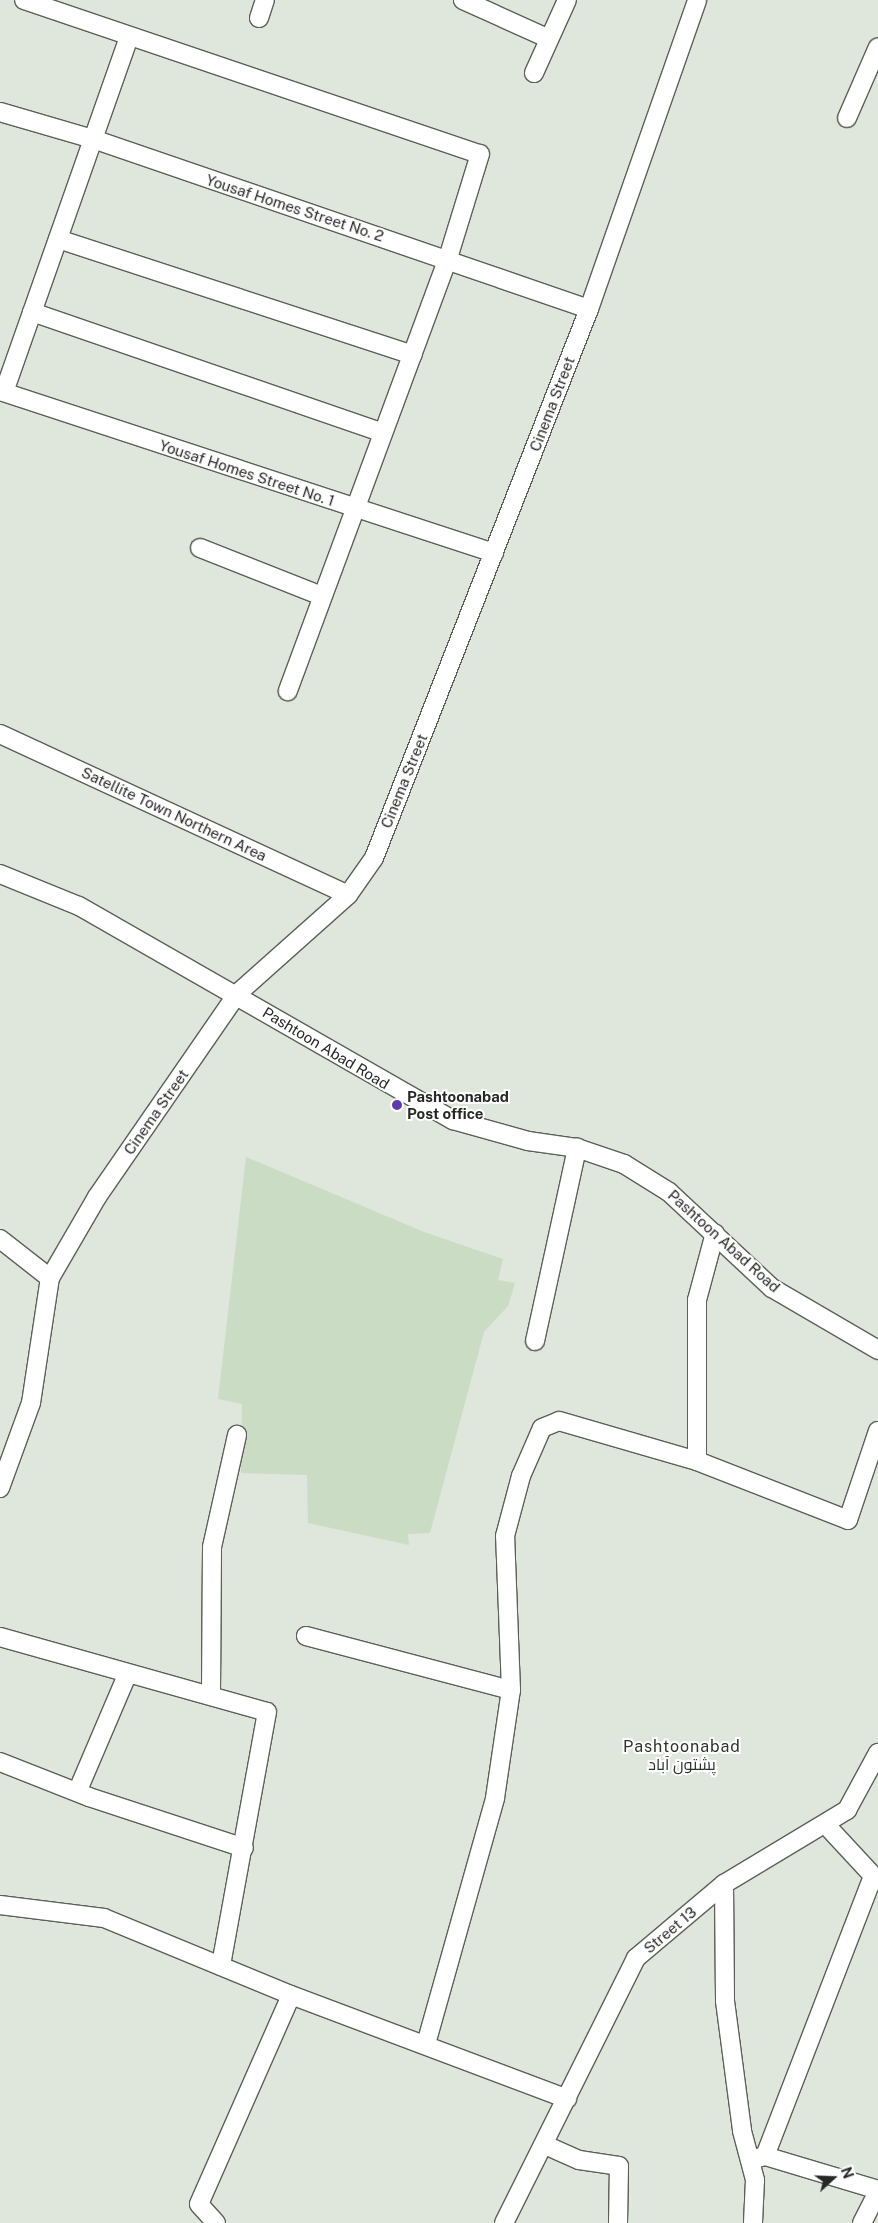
<!DOCTYPE html>
<meta charset="utf-8">
<style>
body{margin:0}
#map{position:relative;width:878px;height:2223px;overflow:hidden;background:#dfe6dc;font-family:"Public Sans",Cairo,sans-serif}
div>[style]{position:absolute}
.green>*{inset:0;background:#cadcc3}
.roads{filter:drop-shadow(1px 0 #5b6159) drop-shadow(-1px 0 #5b6159) drop-shadow(0 1px #5b6159) drop-shadow(0 -1px #5b6159)}
.street>*{height:18px;margin:-9px;padding:0 9px;transform-origin:9px;border-radius:9px;background:#fff}
.dots>*{width:14px;height:14px;translate:-50% -50%;box-sizing:border-box;border:2px solid #fff;border-radius:50%}
span{translate:-50% -50%;white-space:nowrap;text-align:center;line-height:1.15;-webkit-text-stroke:4px #fff;paint-order:stroke}
.street-label{font-size:15px;color:#252824}
.poi-label{font-size:15px;color:#252824;font-weight:700}
.left{translate:0 -50%;text-align:left}
.neighbourhood-label{font-size:16px;color:#2d322b;letter-spacing:1px}
.north{position:absolute;left:808px;top:2153px;width:50px;height:50px;-webkit-text-stroke:4px #fff;paint-order:stroke;rotate:70deg;font-size:14px;font-weight:700;line-height:20px;text-align:center;color:#252824}
.north::after{content:'';display:block;margin:auto;width:18px;height:22px;background:#252824;clip-path:polygon(50% 0,100% 100%,50% 72%,0 100%)}
</style>
<div id="map">
<div class="green">
<i style="clip-path:polygon(246px 1157px,424px 1232px,503px 1259px,498px 1280px,515px 1283px,508px 1306px,484px 1332px,430px 1533px,408px 1534px,409px 1545px,308px 1523px,307px 1475px,241px 1473px,242px 1404px,218px 1399px)"></i>
</div>
<div class="roads">
<div class="street">
<i style="left:24px;top:0;width:481px;rotate:18.7deg"></i>
<i style="left:480px;top:154px;width:109px;rotate:107.1deg"></i>
<i style="left:448px;top:258px;width:462px;rotate:110.3deg"></i>
<i style="left:463px;top:0;width:92px;rotate:24.3deg"></i>
<i style="left:259px;top:18px;width:19px;rotate:-72deg"></i>
<i style="left:534px;top:73px;width:80px;rotate:-65.7deg"></i>
<i style="left:0;top:112px;width:97px;rotate:16.2deg"></i>
<i style="left:93px;top:139px;width:524px;rotate:18.92deg"></i>
<i style="left:847px;top:118px;width:77px;rotate:-66.4deg"></i>
<i style="left:58px;top:239px;width:373px;rotate:18.1deg"></i>
<i style="left:32px;top:312px;width:371px;rotate:19deg"></i>
<i style="left:0;top:391px;width:520px;rotate:18.16deg"></i>
<i style="left:4px;top:392px;width:376px;rotate:-70.6deg"></i>
<i style="left:200px;top:548px;width:131px;rotate:21.5deg"></i>
<i style="left:0;top:734px;width:383px;rotate:24.8deg"></i>
<i style="left:0;top:874px;width:85px;rotate:22.1deg"></i>
<i style="left:79px;top:906px;width:431px;rotate:29.8deg"></i>
<i style="left:453px;top:1120px;width:78px;rotate:15.6deg"></i>
<i style="left:528px;top:1141px;width:49px;rotate:8.1deg"></i>
<i style="left:577px;top:1148px;width:50px;rotate:18.8deg"></i>
<i style="left:624px;top:1164px;width:53px;rotate:31.9deg"></i>
<i style="left:669px;top:1192px;width:141px;rotate:43deg"></i>
<i style="left:772px;top:1288px;width:123px;rotate:30.3deg"></i>
<i style="left:0;top:1239px;width:63px;rotate:38deg"></i>
<i style="left:535px;top:1341px;width:198px;rotate:-77.7deg"></i>
<i style="left:697px;top:1461px;width:161px;rotate:-90deg"></i>
<i style="left:697px;top:1300px;width:69px;rotate:-75deg"></i>
<i style="left:0;top:1488px;width:90px;rotate:-70deg"></i>
<i style="left:31px;top:1403px;width:126px;rotate:-81.4deg"></i>
<i style="left:50px;top:1278px;width:94px;rotate:-59.9deg"></i>
<i style="left:97px;top:1197px;width:247px;rotate:-55.4deg"></i>
<i style="left:237px;top:994px;width:149px;rotate:-41.7deg"></i>
<i style="left:348px;top:895px;width:45px;rotate:-54.9deg"></i>
<i style="left:374px;top:858px;width:590px;rotate:-68.61deg"></i>
<i style="left:589px;top:309px;width:327px;rotate:-70.7deg"></i>
<i style="left:306px;top:1636px;width:212px;rotate:14.8deg"></i>
<i style="left:0;top:1637px;width:277px;rotate:15.7deg"></i>
<i style="left:267px;top:1712px;width:258px;rotate:100.3deg"></i>
<i style="left:211px;top:1692px;width:145px;rotate:-89.6deg"></i>
<i style="left:212px;top:1547px;width:115px;rotate:-77.4deg"></i>
<i style="left:0;top:1762px;width:96px;rotate:21.5deg"></i>
<i style="left:89px;top:1797px;width:163px;rotate:18.2deg"></i>
<i style="left:78px;top:1790px;width:125px;rotate:-66.9deg"></i>
<i style="left:826px;top:1825px;width:76px;rotate:47.1deg"></i>
<i style="left:724px;top:1884px;width:117px;rotate:89.5deg"></i>
<i style="left:725px;top:2001px;width:131px;rotate:82.5deg"></i>
<i style="left:742px;top:2131px;width:51px;rotate:75.1deg"></i>
<i style="left:755px;top:2180px;width:43px;rotate:92.7deg"></i>
<i style="left:0;top:1905px;width:105px;rotate:7.1deg"></i>
<i style="left:104px;top:1918px;width:202px;rotate:22.4deg"></i>
<i style="left:291px;top:1995px;width:295px;rotate:20.6deg"></i>
<i style="left:426px;top:2044px;width:255px;rotate:-74.3deg"></i>
<i style="left:495px;top:1798px;width:109px;rotate:-81.6deg"></i>
<i style="left:511px;top:1690px;width:154px;rotate:-92.2deg"></i>
<i style="left:505px;top:1536px;width:62px;rotate:-75.1deg"></i>
<i style="left:521px;top:1476px;width:52px;rotate:-66.4deg"></i>
<i style="left:542px;top:1428px;width:18px;rotate:-22deg"></i>
<i style="left:559px;top:1421px;width:144px;rotate:16.2deg"></i>
<i style="left:697px;top:1461px;width:162px;rotate:21.3deg"></i>
<i style="left:848px;top:1520px;width:94px;rotate:-71.4deg"></i>
<i style="left:545px;top:2145px;width:37px;rotate:24deg"></i>
<i style="left:579px;top:2160px;width:40px;rotate:8.5deg"></i>
<i style="left:619px;top:2166px;width:57px;rotate:91deg"></i>
<i style="left:765px;top:2156px;width:297px;rotate:-68.9deg"></i>
<i style="left:754px;top:2159px;width:11px;rotate:-15deg"></i>
<i style="left:765px;top:2156px;width:118px;rotate:16.7deg"></i>
<i style="left:216px;top:2223px;width:25px;rotate:-132deg"></i>
<i style="left:199px;top:2204px;width:228px;rotate:-66.2deg"></i>
<i style="left:504px;top:2223px;width:296px;rotate:-63.5deg"></i>
<i style="left:636px;top:1958px;width:115px;rotate:-40.1deg"></i>
<i style="left:724px;top:1884px;width:144px;rotate:-31deg"></i>
<i style="left:847px;top:1810px;width:65px;rotate:-61.5deg"></i>
<i style="left:862px;top:2223px;width:35px;rotate:-63deg"></i>
</div>
</div>
<div class="dots">
<i style="left:397px;top:1105px;background:#5d3ab2"></i>
</div>
<div class="street-label">
<span style="left:295px;top:208px;rotate:18deg">Yousaf Homes Street No. 2</span>
<span style="left:552px;top:404px;rotate:-69deg">Cinema Street</span>
<span style="left:247px;top:473px;rotate:18deg">Yousaf Homes Street No. 1</span>
<span style="left:404px;top:781px;rotate:-68deg">Cinema Street</span>
<span style="left:174px;top:814px;rotate:25deg">Satellite Town Northern Area</span>
<span style="left:326px;top:1048px;rotate:31deg">Pashtoon Abad Road</span>
<span style="left:156px;top:1112px;rotate:-55deg">Cinema Street</span>
<span style="left:724px;top:1241px;rotate:42deg">Pashtoon Abad Road</span>
<span style="left:670px;top:1930px;rotate:-40deg">Street 13</span>
</div>
<div class="poi-label">
<span class="left" style="left:407px;top:1105px">Pashtoonabad<br>Post office</span>
</div>
<div class="neighbourhood-label">
<span style="left:682px;top:1756px">Pashtoonabad<br>پشتون آباد</span>
</div>
<div class="north">N</div>
</div>
